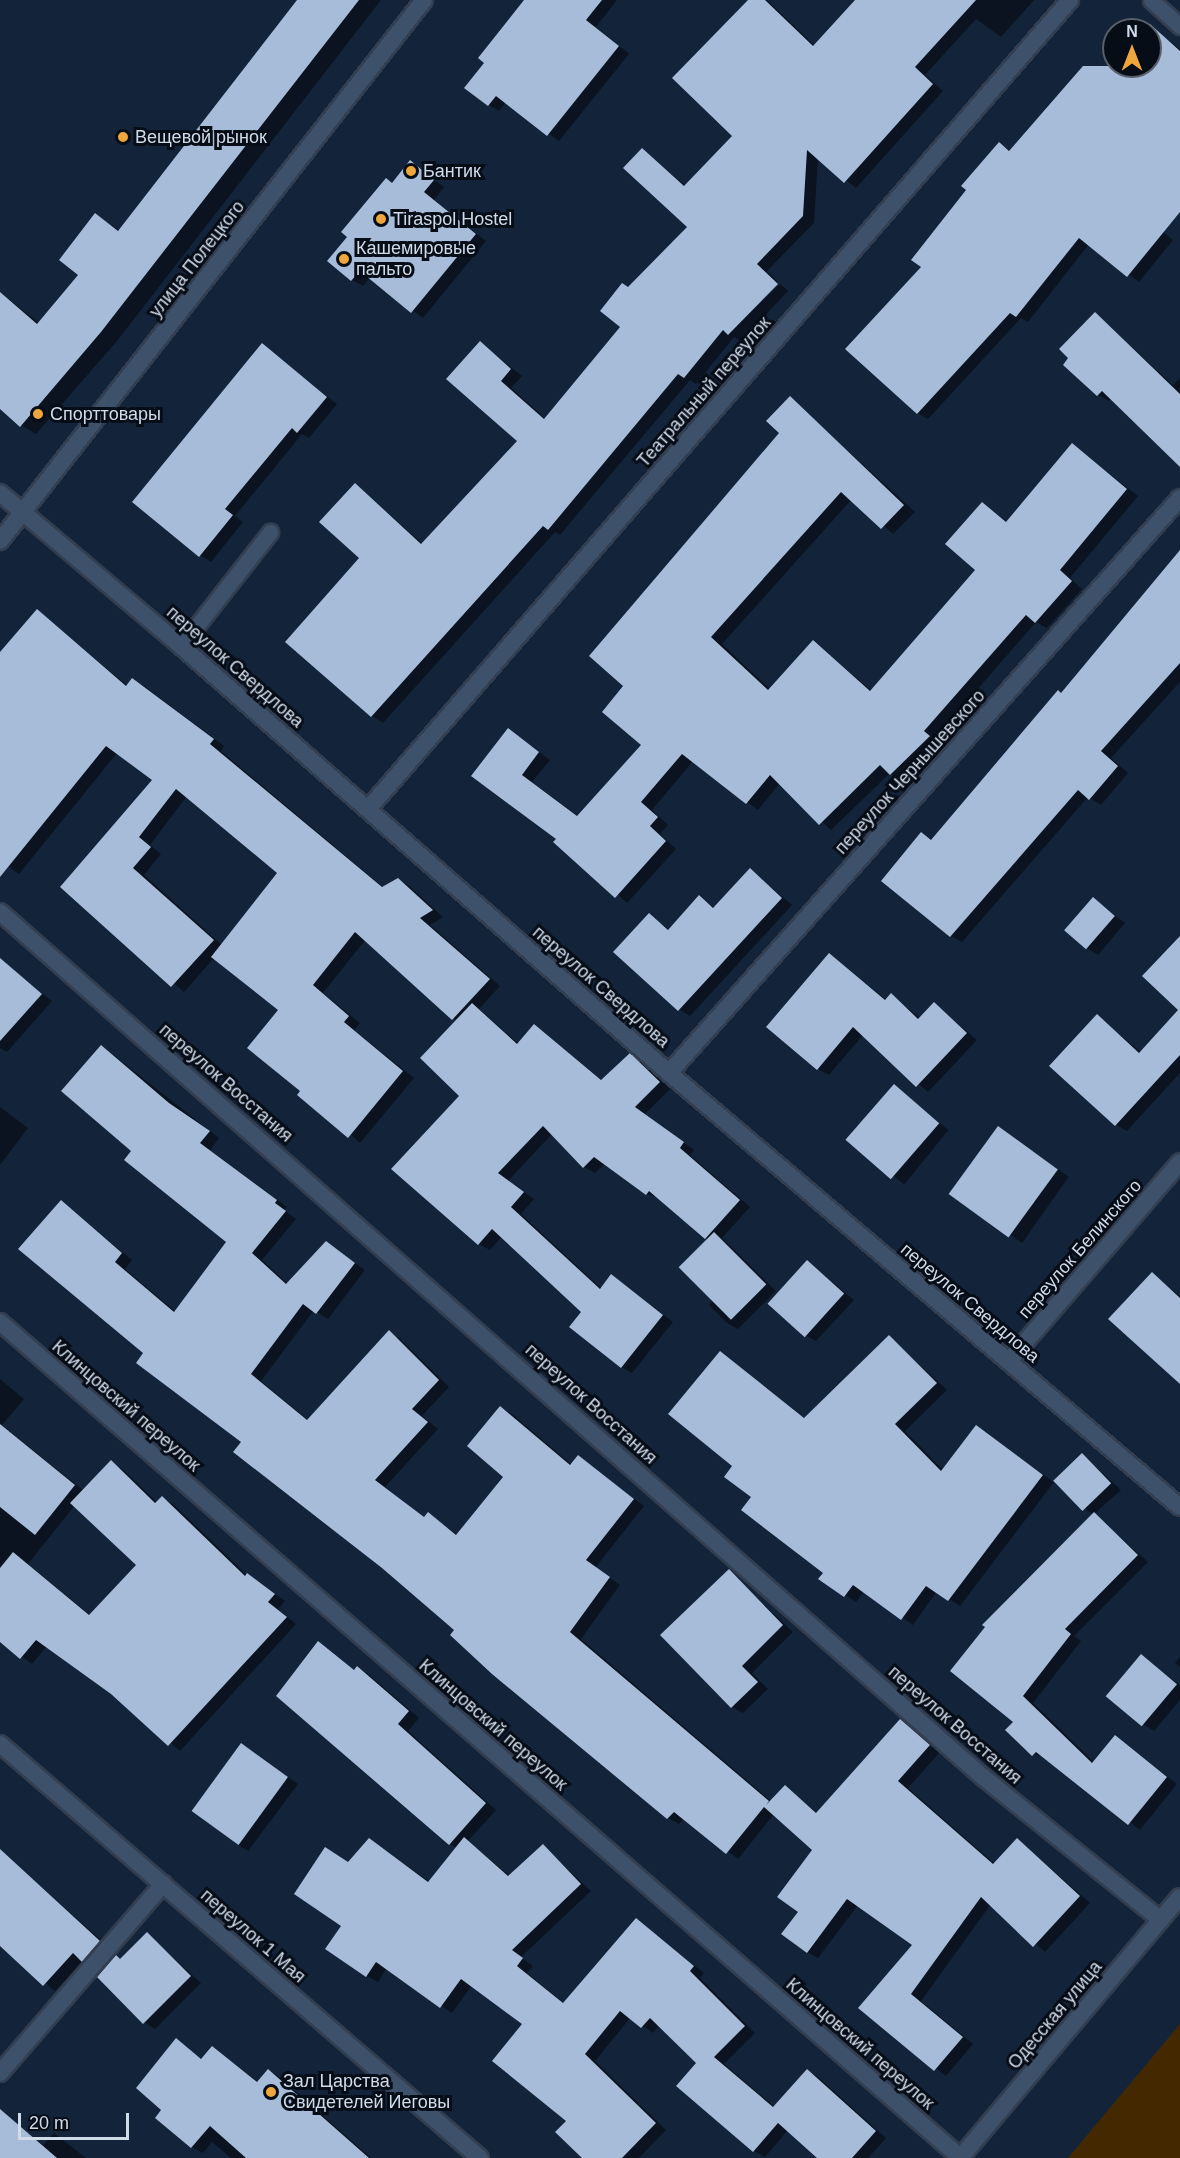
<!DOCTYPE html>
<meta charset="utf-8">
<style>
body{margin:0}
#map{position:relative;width:1180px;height:2158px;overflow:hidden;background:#13243a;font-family:Helvetica,sans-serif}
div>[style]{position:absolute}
.green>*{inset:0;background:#442900}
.shadow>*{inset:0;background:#0007;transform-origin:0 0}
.building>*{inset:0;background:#a6bcd9;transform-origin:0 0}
.roads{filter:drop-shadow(2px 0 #333e50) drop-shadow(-2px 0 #333e50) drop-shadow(0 2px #333e50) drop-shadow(0 -2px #333e50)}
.service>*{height:15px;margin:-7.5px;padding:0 7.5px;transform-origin:7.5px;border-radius:7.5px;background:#3e516a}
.minor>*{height:16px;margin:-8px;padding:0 8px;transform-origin:8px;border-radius:8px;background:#3e516a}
.tertiary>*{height:16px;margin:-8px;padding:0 8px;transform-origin:8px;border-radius:8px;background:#3e516a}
.secondary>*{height:16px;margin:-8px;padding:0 8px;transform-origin:8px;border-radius:8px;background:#3e516a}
.dots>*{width:16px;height:16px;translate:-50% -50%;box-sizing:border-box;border:3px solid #060d17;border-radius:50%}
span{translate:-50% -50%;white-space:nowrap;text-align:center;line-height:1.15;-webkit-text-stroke:6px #060d17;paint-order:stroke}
.poi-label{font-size:18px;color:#d0dbea}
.left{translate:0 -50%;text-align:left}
.street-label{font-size:18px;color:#d0dbea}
.north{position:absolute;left:1102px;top:18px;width:60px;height:60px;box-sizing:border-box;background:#060d17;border:2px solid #575f6b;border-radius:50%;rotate:0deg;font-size:16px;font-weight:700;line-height:24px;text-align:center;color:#d0dbea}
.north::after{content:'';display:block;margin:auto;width:21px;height:27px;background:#efa73d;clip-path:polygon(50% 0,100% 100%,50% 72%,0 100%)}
.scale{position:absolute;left:18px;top:2113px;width:111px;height:27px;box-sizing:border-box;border:3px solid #d0dbea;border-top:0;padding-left:8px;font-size:18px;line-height:21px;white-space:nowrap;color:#d0dbea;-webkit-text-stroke:4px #060d17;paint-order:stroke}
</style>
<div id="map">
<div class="green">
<i style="clip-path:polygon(1180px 2024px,1180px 2158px,1068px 2158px)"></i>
</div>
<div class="shadow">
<i style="clip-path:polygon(299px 0,381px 0,117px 341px,36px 434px,21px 425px,0 407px,0 292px,39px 323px,81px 274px,96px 215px,120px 231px)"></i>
<i style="clip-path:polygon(536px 0,617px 0,596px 27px,629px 54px,559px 141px,506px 102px,499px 111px,489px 105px,486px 63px)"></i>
<i style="clip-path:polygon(750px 0,767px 0,815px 46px,857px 0,1034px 0,1001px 37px,976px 19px,925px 75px,943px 91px,856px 188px,818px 158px,814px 223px,767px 271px,778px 282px,726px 336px,780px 284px,788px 291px,741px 341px,734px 337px,696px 384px,690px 380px,560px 535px,555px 532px,383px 723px,372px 716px,356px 485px,423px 544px,519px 441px,480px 343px,522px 376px,511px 388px,546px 419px,622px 326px,629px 288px,689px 227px,642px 150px,686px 186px,735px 136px)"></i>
<i style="clip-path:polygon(1161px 35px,1180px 49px,1180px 211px,1162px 231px,1173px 240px,1139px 282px,1089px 244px,1028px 322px,1021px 318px,928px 419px,917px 413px,923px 267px,968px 190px,999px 144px,1011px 151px,1134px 66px,1150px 66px,1150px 47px)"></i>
<i style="clip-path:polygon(411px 162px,444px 187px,434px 200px,486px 241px,423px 318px,370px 278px,363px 286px,352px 280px)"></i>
<i style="clip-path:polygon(1095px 314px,1173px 385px,1180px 378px,1180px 461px,1111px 398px,1109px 401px,1098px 395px)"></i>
<i style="clip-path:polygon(262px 345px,337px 404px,309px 438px,302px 434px,235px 516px,243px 522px,211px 562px,200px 555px)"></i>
<i style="clip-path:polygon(790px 398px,915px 512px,893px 534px,852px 499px,722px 644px,771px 690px,814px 642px,872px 691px,977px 570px,982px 504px,1008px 522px,1072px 445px,1138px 496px,1070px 578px,1082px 589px,1047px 628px,1036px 622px,935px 738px,940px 744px,902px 781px,890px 773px,831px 830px,780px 783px,758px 810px,693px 761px,652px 810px,668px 825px,660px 834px,676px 849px,627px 903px,558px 839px,473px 776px,519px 737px,550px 760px,532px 782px,578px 816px,643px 745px,626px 686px,782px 433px)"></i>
<i style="clip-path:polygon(1180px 552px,1180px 682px,1111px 758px,1128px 773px,1101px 805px,1088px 797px,962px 942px,951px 936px,922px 834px,932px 840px,1062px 694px)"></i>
<i style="clip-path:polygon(evenodd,37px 611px,128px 686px,133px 680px,144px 686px,224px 746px,221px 751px,384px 888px,398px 879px,409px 886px,443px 917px,430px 925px,500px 986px,479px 1009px,519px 1044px,535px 1025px,603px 1081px,630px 1054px,641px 1061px,670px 1089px,645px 1114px,694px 1150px,690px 1155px,750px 1207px,722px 1238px,776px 1291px,738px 1329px,727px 1323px,709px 1305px,713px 1301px,709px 1240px,660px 1198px,647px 1194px,605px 1163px,595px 1173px,584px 1167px,552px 1134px,508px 1181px,534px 1199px,521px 1214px,602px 1289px,612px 1276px,673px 1322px,632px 1373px,621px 1367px,583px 1312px,502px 1236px,490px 1250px,479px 1244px,393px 1169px,461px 1095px,457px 1021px,366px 939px,323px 993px,360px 1023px,354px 1030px,414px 1078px,360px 1143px,302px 1090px,280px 1010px,214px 958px,184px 992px,62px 887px,154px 780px,117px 753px,19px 874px,0 861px,0 654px,37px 611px,187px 796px,279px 873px,222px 945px,144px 875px,161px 854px,150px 845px,187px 796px)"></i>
<i style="clip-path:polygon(751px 870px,792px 905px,690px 1016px,679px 1009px,649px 915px,670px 930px,699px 897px,715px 908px)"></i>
<i style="clip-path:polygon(1093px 899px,1125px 923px,1098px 955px,1087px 948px)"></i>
<i style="clip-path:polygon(829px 955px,887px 1000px,891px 995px,920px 1018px,934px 1004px,977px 1040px,928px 1092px,863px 1035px,829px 1075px,818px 1069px)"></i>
<i style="clip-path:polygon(0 961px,52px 1001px,7px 1052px,0 1048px)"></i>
<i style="clip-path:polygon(1097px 1016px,1141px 1052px,1166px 1043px,1180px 1056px,1180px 1073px,1127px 1131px,1116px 1125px)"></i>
<i style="clip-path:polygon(102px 1046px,219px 1138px,210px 1150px,287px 1207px,284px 1210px,296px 1219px,262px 1260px,288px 1284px,326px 1243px,365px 1270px,328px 1319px,314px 1310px,261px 1381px,309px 1421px,389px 1332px,400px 1339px,449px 1387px,422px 1416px,438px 1429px,385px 1487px,425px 1518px,428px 1514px,458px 1535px,506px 1476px,501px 1408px,512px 1414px,572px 1465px,578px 1457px,644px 1506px,595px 1568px,620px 1585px,581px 1639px,771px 1801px,785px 1787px,818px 1813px,900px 1720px,940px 1752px,908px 1788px,995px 1864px,1017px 1839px,1090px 1903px,1045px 1952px,991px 1904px,921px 2001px,973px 2044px,946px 2076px,860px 2008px,914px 1945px,858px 1905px,818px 1958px,807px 1952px,800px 1912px,814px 1850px,774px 1814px,738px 1859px,684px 1818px,679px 1824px,668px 1818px,493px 1672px,456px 1630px,145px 1352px,61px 1202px,132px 1260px,125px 1269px,176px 1312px,228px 1241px,133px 1151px)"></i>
<i style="left:894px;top:1086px;width:70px;height:70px;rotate:39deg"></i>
<i style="clip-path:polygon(0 1107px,28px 1128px,0 1165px)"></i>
<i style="left:999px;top:1128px;width:85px;height:81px;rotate:35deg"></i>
<i style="clip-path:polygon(808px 1262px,854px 1300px,816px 1341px,805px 1335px)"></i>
<i style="clip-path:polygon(1152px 1274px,1180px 1296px,1180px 1383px)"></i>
<i style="clip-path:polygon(890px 1337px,947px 1390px,905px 1431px,943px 1470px,976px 1427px,1054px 1482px,960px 1606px,937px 1591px,913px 1625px,864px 1591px,856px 1602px,821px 1578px,825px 1572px,753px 1496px,734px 1466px,721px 1353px,806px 1419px)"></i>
<i style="clip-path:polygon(evenodd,0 1379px,24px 1399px,2px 1425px,84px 1491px,111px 1462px,122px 1469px,158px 1503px,162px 1498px,173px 1504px,247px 1575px,285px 1601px,278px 1609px,296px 1624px,180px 1751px,112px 1693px,47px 1646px,32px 1664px,0 1640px,0 1379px,75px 1505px,138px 1565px,90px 1615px,28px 1564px,75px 1505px)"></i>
<i style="clip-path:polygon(1083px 1455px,1121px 1490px,1094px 1514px,1148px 1562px,1074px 1636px,1081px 1641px,1033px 1703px,1095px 1763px,1115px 1737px,1177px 1784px,1140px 1830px,1046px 1758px,1033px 1754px,1015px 1721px,952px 1671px,1093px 1515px,1055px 1481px)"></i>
<i style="clip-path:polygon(729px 1571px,793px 1632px,752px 1673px,768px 1689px,743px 1713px,732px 1707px)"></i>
<i style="clip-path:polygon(329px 1650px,355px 1671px,357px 1668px,368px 1674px,419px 1718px,408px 1731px,496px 1810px,468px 1841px,510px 1876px,543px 1846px,591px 1891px,521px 1957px,533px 1966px,527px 1973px,565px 2004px,636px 1920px,704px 1973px,700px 1978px,755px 2033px,724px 2064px,775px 2107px,807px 2071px,818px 2077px,886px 2138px,868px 2158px,819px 2158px,788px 2130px,765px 2157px,754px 2151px,698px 2063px,659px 2025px,653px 2033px,631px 2017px,595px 2061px,666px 2130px,639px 2158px,584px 2158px,525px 2024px,472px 1985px,452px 2013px,387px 1968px,378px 1982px,367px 1976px,343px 1925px,370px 1840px,430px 1882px,457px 1848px,450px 1844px)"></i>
<i style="clip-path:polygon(1141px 1656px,1180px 1685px,1180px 1700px,1154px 1731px,1144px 1725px)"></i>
<i style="clip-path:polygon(1180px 1657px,1180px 1667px,1175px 1663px)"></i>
<i style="clip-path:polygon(242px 1745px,298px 1784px,248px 1851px,237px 1844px)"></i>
<i style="clip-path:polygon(4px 1854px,110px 1948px,94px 1967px,83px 1961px,55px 1991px,0 1944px,0 1859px)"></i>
<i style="clip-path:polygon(147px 1934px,201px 1983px,155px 2029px,144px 2022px,121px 1960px)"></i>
<i style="clip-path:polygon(176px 2040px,203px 2060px,213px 2048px,258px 2082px,269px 2070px,279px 2077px,371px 2158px,231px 2158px,212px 2142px,203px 2153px,192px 2147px,157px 2118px,163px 2110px)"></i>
<i style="clip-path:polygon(0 2111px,43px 2145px,54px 2133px,86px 2158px,0 2158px)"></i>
</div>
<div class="building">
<i style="clip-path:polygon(297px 0,359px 0,101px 332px,20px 427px,0 409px,0 292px,37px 324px,78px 275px,59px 260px,95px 213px,118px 231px)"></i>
<i style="clip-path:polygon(524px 0,602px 0,586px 20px,619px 46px,547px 136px,496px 96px,488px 106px,464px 88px,484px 63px,478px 58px)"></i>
<i style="clip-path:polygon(748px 0,765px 0,813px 46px,855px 0,976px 0,915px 67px,933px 84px,844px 183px,807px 150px,803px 216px,757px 264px,778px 284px,728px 335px,723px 330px,684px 378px,678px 374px,548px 530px,543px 526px,371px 717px,285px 642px,359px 558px,319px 522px,355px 483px,421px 544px,517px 441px,446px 379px,480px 341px,511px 369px,501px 381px,544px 419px,620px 327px,600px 311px,622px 283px,628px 287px,687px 227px,623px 168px,642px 148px,684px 186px,732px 136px,672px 78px)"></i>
<i style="clip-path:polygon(1150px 24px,1180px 51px,1180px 212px,1127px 277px,1079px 238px,1016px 317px,1010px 313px,917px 414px,845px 349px,921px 267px,911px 260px,966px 190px,961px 186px,999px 142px,1009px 151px,1083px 66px,1150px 66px)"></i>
<i style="clip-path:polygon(410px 160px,434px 180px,424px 192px,476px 234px,411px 313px,360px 271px,351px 281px,327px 261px,347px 237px,341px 232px,386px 178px,392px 183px)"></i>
<i style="clip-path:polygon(1095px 312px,1180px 394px,1180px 467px,1102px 391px,1097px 396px,1063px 365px,1068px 358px,1059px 349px)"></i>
<i style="clip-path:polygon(262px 343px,327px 397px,297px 433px,292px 428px,225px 509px,233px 515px,199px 557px,132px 502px)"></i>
<i style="clip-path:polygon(790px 396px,904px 505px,881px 529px,841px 492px,711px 637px,768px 690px,813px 640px,870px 691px,975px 570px,945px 544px,982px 502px,1006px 522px,1072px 443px,1127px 489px,1060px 570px,1072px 581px,1035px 623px,1026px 615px,924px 731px,930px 736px,890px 775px,880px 765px,819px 825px,770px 775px,746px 804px,682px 754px,641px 802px,658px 817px,650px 826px,666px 841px,615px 898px,553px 842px,556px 839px,471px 776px,508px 728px,539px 752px,522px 775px,577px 816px,641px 745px,602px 712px,623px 686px,589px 656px,779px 433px,766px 421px)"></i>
<i style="clip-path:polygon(1180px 550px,1180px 663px,1101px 751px,1118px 766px,1089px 800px,1078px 790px,950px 937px,881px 881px,921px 832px,931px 840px,1058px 690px,1061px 693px)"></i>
<i style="clip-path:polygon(37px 609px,126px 686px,132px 678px,214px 739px,210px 744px,382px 887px,398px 878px,433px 910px,420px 918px,490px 979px,452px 1020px,355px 932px,313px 985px,349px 1016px,344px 1022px,403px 1071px,348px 1138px,297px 1095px,300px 1091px,247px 1048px,278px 1010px,211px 957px,277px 873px,176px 789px,139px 837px,151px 847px,133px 868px,214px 940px,171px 987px,60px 887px,152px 780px,106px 746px,0 877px,0 652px)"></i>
<i style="clip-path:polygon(750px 868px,782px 898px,678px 1011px,613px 952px,649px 913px,668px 930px,699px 895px,713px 908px)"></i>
<i style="left:1093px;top:897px;width:29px;height:44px;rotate:41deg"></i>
<i style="clip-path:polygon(1180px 936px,1180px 1055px,1115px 1126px,1049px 1066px,1097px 1014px,1139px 1053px,1178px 1010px,1142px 976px)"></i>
<i style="clip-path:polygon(829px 953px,885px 1000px,891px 993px,918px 1019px,934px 1002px,967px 1033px,916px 1087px,853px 1027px,817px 1070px,766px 1027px)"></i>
<i style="clip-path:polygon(0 958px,42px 994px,0 1041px)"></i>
<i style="clip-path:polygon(472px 1003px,517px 1044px,534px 1024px,601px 1080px,630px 1053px,660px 1082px,635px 1107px,684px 1142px,680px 1148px,740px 1200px,705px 1239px,649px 1191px,646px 1195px,594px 1157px,583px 1168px,543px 1126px,498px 1173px,524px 1192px,511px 1207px,600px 1289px,611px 1274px,663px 1315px,621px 1368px,569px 1327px,581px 1312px,492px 1229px,478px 1245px,391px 1169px,459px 1096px,420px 1058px)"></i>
<i style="clip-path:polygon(101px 1045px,169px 1103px,210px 1131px,200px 1143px,277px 1200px,275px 1203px,286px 1211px,252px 1253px,286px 1284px,326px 1241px,355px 1263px,316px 1314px,303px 1304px,251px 1374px,307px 1420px,389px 1330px,439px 1380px,412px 1409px,428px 1422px,375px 1480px,424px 1517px,428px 1512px,456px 1535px,503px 1477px,467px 1446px,500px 1406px,570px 1465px,578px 1455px,634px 1499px,586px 1560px,610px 1577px,570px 1632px,769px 1801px,766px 1805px,785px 1785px,816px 1813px,900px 1719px,930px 1745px,898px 1781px,993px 1864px,1017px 1838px,1080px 1896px,1033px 1947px,981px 1897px,911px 1994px,963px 2037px,934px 2071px,858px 2008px,912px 1945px,847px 1899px,807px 1953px,781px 1934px,798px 1912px,777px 1897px,812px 1850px,764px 1807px,726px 1854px,674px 1812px,667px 1819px,492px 1674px,450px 1635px,454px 1630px,382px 1568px,233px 1452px,241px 1442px,136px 1363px,143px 1353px,18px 1249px,61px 1200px,122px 1253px,115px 1262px,174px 1312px,226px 1242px,124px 1160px,131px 1151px,61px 1091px)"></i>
<i style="left:894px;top:1084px;width:60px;height:74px;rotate:41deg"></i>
<i style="left:998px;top:1126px;width:74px;height:84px;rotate:36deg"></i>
<i style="left:714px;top:1232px;width:74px;height:50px;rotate:45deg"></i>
<i style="left:807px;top:1260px;width:50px;height:59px;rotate:42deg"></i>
<i style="clip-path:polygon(1152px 1272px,1180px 1298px,1180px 1384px,1108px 1319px)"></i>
<i style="clip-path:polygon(889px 1335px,937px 1383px,895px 1424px,941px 1471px,976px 1425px,1043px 1475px,948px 1601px,926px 1586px,901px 1620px,853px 1585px,844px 1597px,818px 1579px,823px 1573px,741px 1510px,751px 1497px,724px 1477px,732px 1466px,668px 1414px,720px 1351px,804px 1418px)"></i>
<i style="clip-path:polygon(0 1424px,75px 1485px,35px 1535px,0 1507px)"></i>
<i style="left:1082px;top:1453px;width:42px;height:40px;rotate:46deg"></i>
<i style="clip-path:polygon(111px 1460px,155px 1503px,162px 1496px,245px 1576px,247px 1573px,275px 1594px,268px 1602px,287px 1617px,168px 1746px,111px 1694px,36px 1640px,20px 1659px,0 1642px,0 1568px,13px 1552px,89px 1615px,136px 1565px,70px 1503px)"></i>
<i style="clip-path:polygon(1094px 1512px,1138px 1555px,1065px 1629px,1071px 1634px,1023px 1696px,1092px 1763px,1115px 1735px,1167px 1777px,1128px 1825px,1036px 1752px,1032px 1756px,1005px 1730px,1013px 1722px,950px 1671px,985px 1627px,982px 1625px)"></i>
<i style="clip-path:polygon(729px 1569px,783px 1625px,742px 1666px,758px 1682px,731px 1708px,660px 1635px)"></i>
<i style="clip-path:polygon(318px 1641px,354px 1670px,357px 1666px,409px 1711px,398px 1724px,486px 1803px,449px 1845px,276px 1696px)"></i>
<i style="left:1141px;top:1654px;width:47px;height:55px;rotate:40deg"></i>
<i style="left:241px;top:1743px;width:58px;height:84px;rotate:36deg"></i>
<i style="clip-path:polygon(464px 1837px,508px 1876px,543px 1844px,581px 1884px,512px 1950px,523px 1958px,517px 1966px,563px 2003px,636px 1918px,694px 1966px,690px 1971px,745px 2026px,714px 2057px,773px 2107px,807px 2069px,876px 2131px,852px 2158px,817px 2158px,778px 2123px,753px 2152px,676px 2086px,696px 2063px,650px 2018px,641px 2028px,620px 2011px,585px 2054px,656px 2123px,622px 2158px,582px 2158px,555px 2132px,566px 2121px,492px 2061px,522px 2024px,461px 1979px,440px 2008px,376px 1962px,366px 1977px,325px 1949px,341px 1926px,294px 1894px,325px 1847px,348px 1862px,369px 1838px,428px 1882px)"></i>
<i style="clip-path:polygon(0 1849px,100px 1941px,82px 1962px,73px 1953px,43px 1986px,0 1946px)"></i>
<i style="clip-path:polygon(147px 1932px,191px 1976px,143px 2024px,97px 1977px,116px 1955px,120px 1959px)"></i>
<i style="clip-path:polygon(176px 2038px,201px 2059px,212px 2046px,257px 2082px,268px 2069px,369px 2158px,246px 2158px,210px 2126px,191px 2148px,155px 2118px,161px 2110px,136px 2088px)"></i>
<i style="clip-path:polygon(0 2109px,57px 2158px,0 2158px)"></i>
</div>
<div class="roads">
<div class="service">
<i style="left:1151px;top:0;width:39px;rotate:42deg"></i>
<i style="left:181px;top:646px;width:145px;rotate:-52deg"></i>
</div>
<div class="minor">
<i style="left:0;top:541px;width:687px;rotate:-51.91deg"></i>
<i style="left:368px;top:809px;width:1071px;rotate:-49.05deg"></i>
<i style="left:0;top:912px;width:1309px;rotate:41.35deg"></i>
<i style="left:983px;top:1777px;width:228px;rotate:38.8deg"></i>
<i style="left:669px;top:1073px;width:769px;rotate:-48.37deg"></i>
<i style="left:0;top:1322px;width:1272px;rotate:41.02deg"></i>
<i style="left:1009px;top:1361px;width:262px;rotate:-49.3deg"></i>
<i style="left:0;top:2073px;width:250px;rotate:-49.2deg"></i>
</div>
<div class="tertiary">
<i style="left:0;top:1744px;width:634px;rotate:40.78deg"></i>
<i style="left:960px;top:2158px;width:341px;rotate:-49.9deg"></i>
</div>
<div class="secondary">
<i style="left:0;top:493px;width:237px;rotate:40.2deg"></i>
<i style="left:181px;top:646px;width:648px;rotate:41.19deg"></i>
<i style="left:669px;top:1073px;width:670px;rotate:40.34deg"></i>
</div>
</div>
<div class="dots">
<i style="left:123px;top:137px;background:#efa73d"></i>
<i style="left:411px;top:171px;background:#efa73d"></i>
<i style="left:381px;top:219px;background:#efa73d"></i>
<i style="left:344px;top:259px;background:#efa73d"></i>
<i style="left:38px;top:414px;background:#efa73d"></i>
<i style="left:271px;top:2092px;background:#efa73d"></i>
</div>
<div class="poi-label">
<span class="left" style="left:135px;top:137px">Вещевой рынок</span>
<span class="left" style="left:423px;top:171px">Бантик</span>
<span class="left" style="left:393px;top:219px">Tiraspol Hostel</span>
<span class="left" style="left:356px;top:259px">Кашемировые<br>пальто</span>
<span class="left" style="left:50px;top:414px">Спорттовары</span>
<span class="left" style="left:283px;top:2092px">Зал Царства<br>Свидетелей Иеговы</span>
</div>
<div class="street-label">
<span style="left:197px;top:259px;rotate:-52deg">улица Полецкого</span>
<span style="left:704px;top:392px;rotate:-49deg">Театральный переулок</span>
<span style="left:235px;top:667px;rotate:41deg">переулок Свердлова</span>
<span style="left:910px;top:772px;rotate:-48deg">переулок Чернышевского</span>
<span style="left:601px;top:987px;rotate:41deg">переулок Свердлова</span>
<span style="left:226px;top:1083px;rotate:41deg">переулок Восстания</span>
<span style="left:1080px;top:1249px;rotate:-49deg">переулок Белинского</span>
<span style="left:970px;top:1303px;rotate:40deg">переулок Свердлова</span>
<span style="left:591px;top:1404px;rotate:42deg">переулок Восстания</span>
<span style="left:126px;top:1406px;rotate:41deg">Клинцовский переулок</span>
<span style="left:493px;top:1725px;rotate:41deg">Клинцовский переулок</span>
<span style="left:955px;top:1725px;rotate:41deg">переулок Восстания</span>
<span style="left:253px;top:1936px;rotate:41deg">переулок 1 Мая</span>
<span style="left:1055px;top:2015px;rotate:-50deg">Одесская улица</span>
<span style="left:860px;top:2044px;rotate:41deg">Клинцовский переулок</span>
</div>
<div class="north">N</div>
<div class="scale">20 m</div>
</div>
